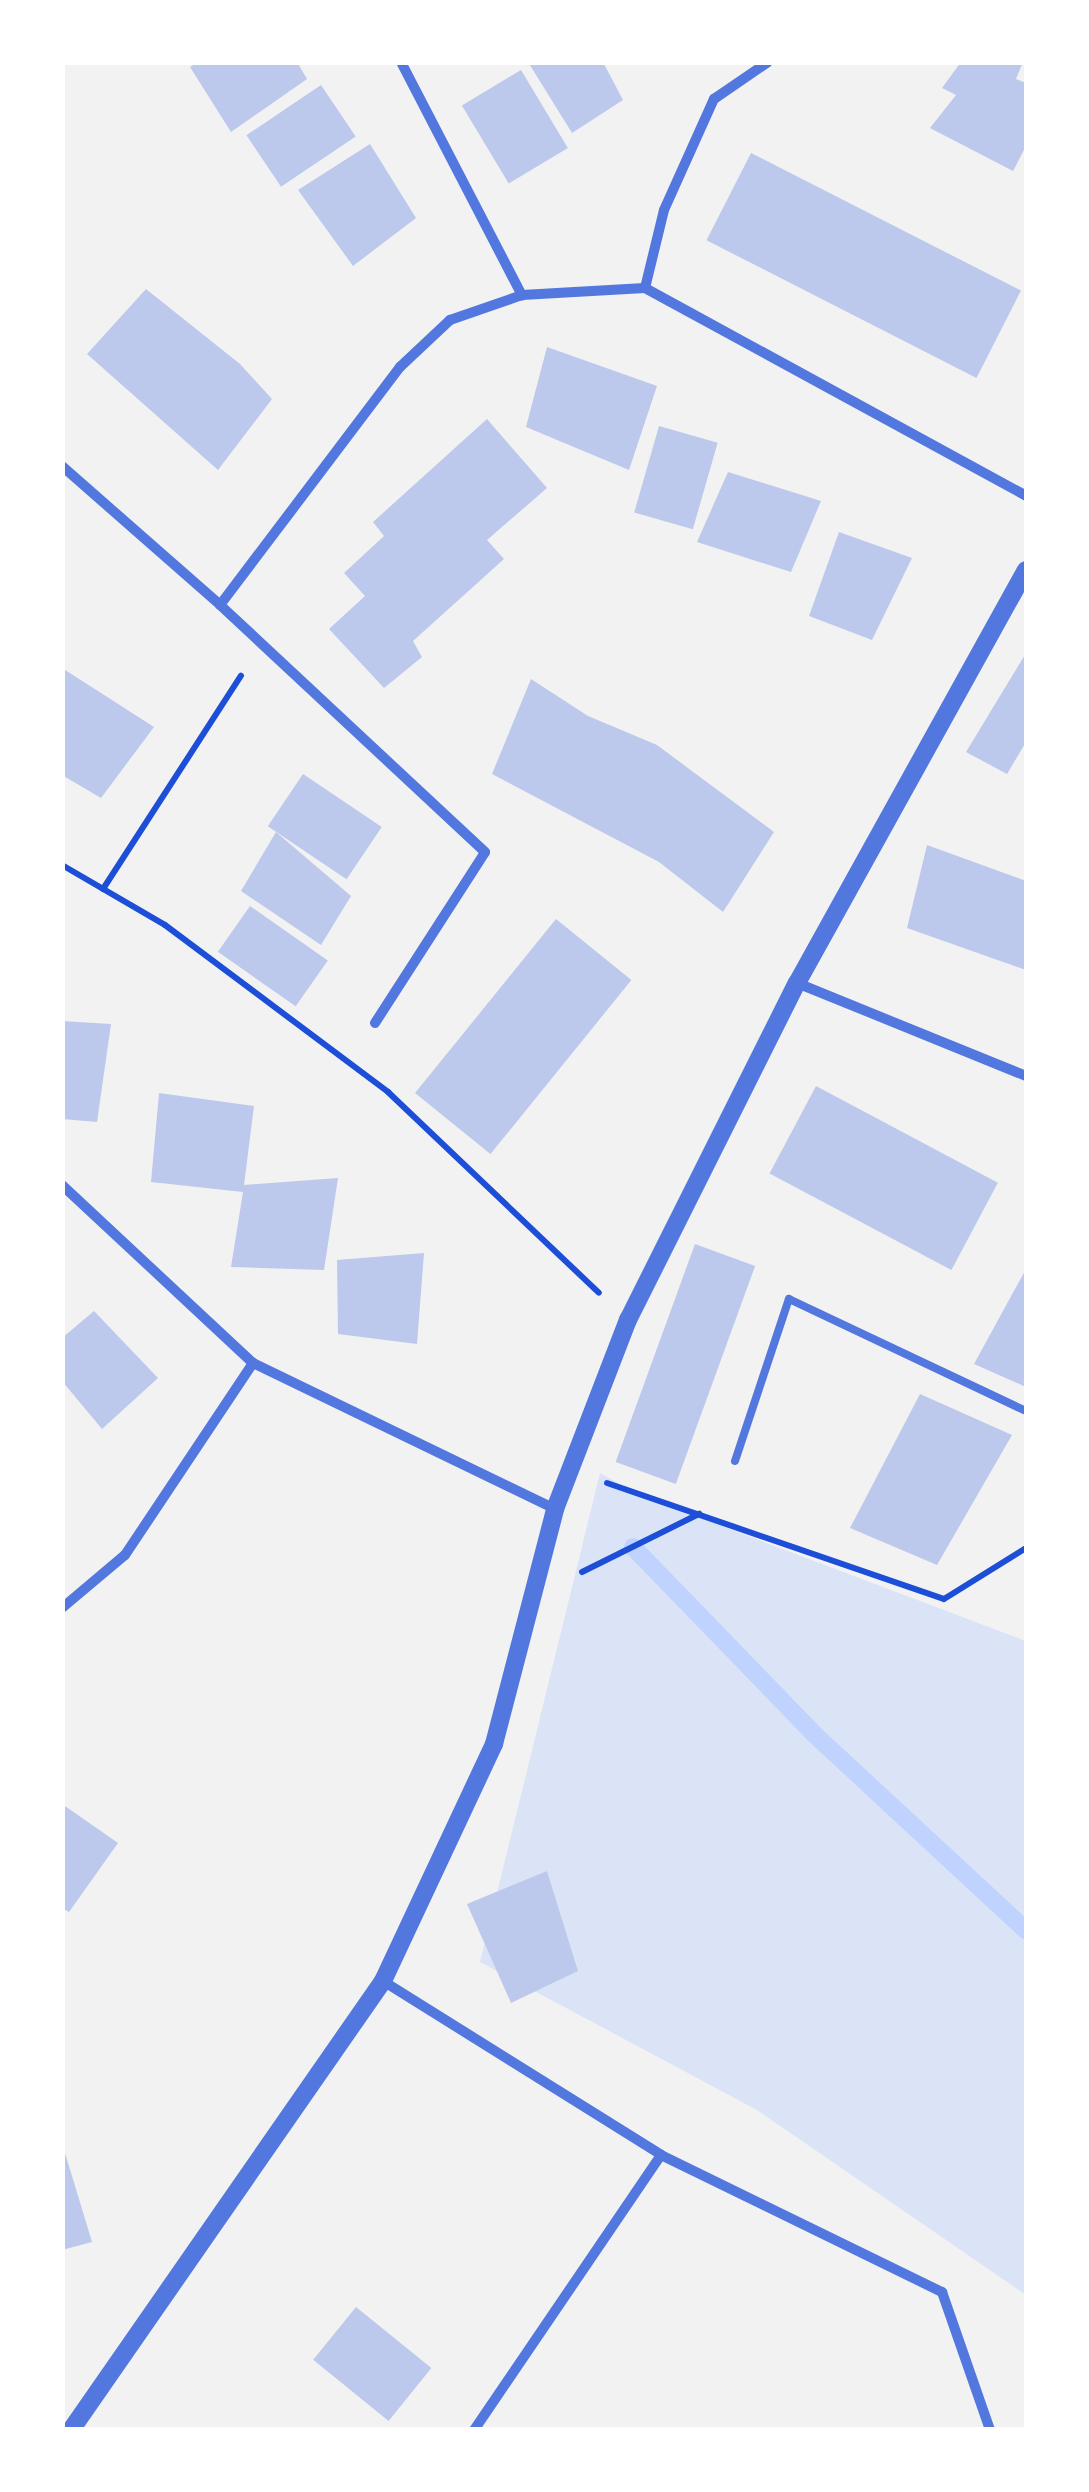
<!DOCTYPE html>
<style>
body{margin:0}
#map{position:relative;width:1089px;height:2492px;overflow:hidden;background:#f2f2f2;font-family:"Open Sans",sans-serif}
div>[style]{position:absolute}
.green>*{inset:0;background:#dbe4f7}
.stream>*{height:18px;margin:-9px;padding:0 9px;transform-origin:9px;border-radius:9px;background:#bfd3fe}
.building>*{inset:0;background:#bdc9ec;transform-origin:0 0}
.path>*{height:6px;margin:-3px;padding:0 3px;transform-origin:3px;border-radius:3px;background:#1d4ed8}
.service>*{height:8px;margin:-4px;padding:0 4px;transform-origin:4px;border-radius:4px;background:#5277de}
.minor>*{height:10px;margin:-5px;padding:0 5px;transform-origin:5px;border-radius:5px;background:#5277de}
.tertiary>*{height:18px;margin:-9px;padding:0 9px;transform-origin:9px;border-radius:9px;background:#5277de}
span{translate:-50% -50%;white-space:nowrap;text-align:center;line-height:1.15;-webkit-text-stroke:10px #fff;paint-order:stroke}
.frame{position:absolute;inset:0;border:65px solid #fff;pointer-events:none}
</style>
<div id="map">
<div class="green">
<i style="clip-path:polygon(600px 1473px,640px 1495px,1026px 1641px,1026px 2295px,757px 2110px,480px 1962px)"></i>
</div>
<div class="stream">
<i style="left:633px;top:1547px;width:260px;rotate:45.9deg"></i>
<i style="left:814px;top:1734px;width:289px;rotate:42.8deg"></i>
</div>
<div class="building">
<i style="clip-path:polygon(197px 62px,297px 62px,307px 79px,231px 132px,190px 67px)"></i>
<i style="clip-path:polygon(528px 62px,603px 62px,623px 100px,572px 133px)"></i>
<i style="clip-path:polygon(961px 62px,1023px 62px,1016px 79px,1026px 83px,1026px 146px,1013px 171px,930px 128px,956px 95px,942px 88px)"></i>
<i style="left:521px;top:70px;width:91px;height:69px;rotate:59deg"></i>
<i style="left:321px;top:85px;width:62px;height:90px;rotate:56deg"></i>
<i style="clip-path:polygon(370px 144px,416px 218px,353px 266px,298px 190px)"></i>
<i style="left:751px;top:153px;width:303px;height:98px;rotate:27deg"></i>
<i style="clip-path:polygon(146px 289px,240px 364px,272px 399px,218px 470px,87px 354px)"></i>
<i style="clip-path:polygon(547px 347px,657px 386px,629px 470px,526px 427px)"></i>
<i style="clip-path:polygon(487px 419px,547px 488px,487px 540px,504px 559px,413px 641px,422px 657px,384px 688px,329px 629px,365px 596px,344px 573px,384px 536px,373px 522px)"></i>
<i style="left:659px;top:426px;width:61px;height:90px;rotate:16deg"></i>
<i style="clip-path:polygon(728px 472px,821px 501px,791px 572px,697px 542px)"></i>
<i style="clip-path:polygon(839px 532px,912px 558px,872px 640px,809px 616px)"></i>
<i style="clip-path:polygon(1026px 653px,1026px 742px,1007px 774px,966px 752px)"></i>
<i style="clip-path:polygon(62px 668px,154px 727px,101px 798px,62px 775px)"></i>
<i style="clip-path:polygon(531px 679px,588px 716px,657px 745px,774px 832px,723px 912px,659px 862px,492px 774px)"></i>
<i style="left:303px;top:774px;width:95px;height:63px;rotate:34deg"></i>
<i style="clip-path:polygon(276px 832px,351px 896px,321px 945px,241px 891px)"></i>
<i style="clip-path:polygon(927px 845px,1026px 881px,1026px 970px,907px 928px)"></i>
<i style="left:250px;top:906px;width:95px;height:56px;rotate:35deg"></i>
<i style="left:556px;top:919px;width:97px;height:224px;rotate:39deg"></i>
<i style="clip-path:polygon(62px 1021px,111px 1024px,97px 1122px,62px 1119px)"></i>
<i style="left:816px;top:1086px;width:206px;height:99px;rotate:28deg"></i>
<i style="clip-path:polygon(159px 1093px,254px 1106px,244px 1185px,338px 1178px,324px 1270px,231px 1267px,243px 1192px,151px 1182px)"></i>
<i style="left:695px;top:1244px;width:64px;height:232px;rotate:20deg"></i>
<i style="clip-path:polygon(424px 1253px,417px 1344px,338px 1334px,337px 1260px)"></i>
<i style="clip-path:polygon(1026px 1269px,1026px 1387px,974px 1364px)"></i>
<i style="clip-path:polygon(94px 1311px,158px 1378px,102px 1429px,62px 1381px,62px 1338px)"></i>
<i style="clip-path:polygon(920px 1394px,1012px 1435px,937px 1565px,850px 1528px)"></i>
<i style="clip-path:polygon(62px 1804px,118px 1843px,69px 1912px,62px 1908px)"></i>
<i style="clip-path:polygon(547px 1871px,578px 1971px,511px 2003px,467px 1904px)"></i>
<i style="clip-path:polygon(62px 2143px,92px 2242px,62px 2250px)"></i>
<i style="left:356px;top:2307px;width:97px;height:68px;rotate:39deg"></i>
</div>
<div class="path">
<i style="left:62px;top:865px;width:119px;rotate:30.2deg"></i>
<i style="left:165px;top:925px;width:279px;rotate:36.8deg"></i>
<i style="left:388px;top:1092px;width:291px;rotate:43.6deg"></i>
<i style="left:103px;top:889px;width:254px;rotate:-57.1deg"></i>
<i style="left:607px;top:1483px;width:356px;rotate:19deg"></i>
<i style="left:944px;top:1599px;width:97px;rotate:-31.9deg"></i>
<i style="left:582px;top:1572px;width:131px;rotate:-26.4deg"></i>
</div>
<div class="service">
<i style="left:735px;top:1461px;width:171px;rotate:-71.6deg"></i>
<i style="left:789px;top:1299px;width:262px;rotate:25.3deg"></i>
</div>
<div class="minor">
<i style="left:401px;top:62px;width:263px;rotate:62.6deg"></i>
<i style="left:645px;top:288px;width:80px;rotate:-76.3deg"></i>
<i style="left:664px;top:210px;width:122px;rotate:-65.8deg"></i>
<i style="left:714px;top:99px;width:65px;rotate:-34.4deg"></i>
<i style="left:62px;top:466px;width:210px;rotate:41.3deg"></i>
<i style="left:797px;top:983px;width:247px;rotate:22.1deg"></i>
<i style="left:375px;top:1023px;width:203px;rotate:-57.2deg"></i>
<i style="left:485px;top:852px;width:362px;rotate:-137deg"></i>
<i style="left:220px;top:605px;width:298px;rotate:-52.9deg"></i>
<i style="left:400px;top:367px;width:69px;rotate:-43.2deg"></i>
<i style="left:450px;top:320px;width:76px;rotate:-19.1deg"></i>
<i style="left:522px;top:295px;width:123px;rotate:-3.3deg"></i>
<i style="left:645px;top:288px;width:434px;rotate:28.6deg"></i>
<i style="left:62px;top:1185px;width:261px;rotate:43deg"></i>
<i style="left:253px;top:1363px;width:335px;rotate:25.8deg"></i>
<i style="left:62px;top:1608px;width:82px;rotate:-40.1deg"></i>
<i style="left:125px;top:1555px;width:231px;rotate:-56.3deg"></i>
<i style="left:383px;top:1981px;width:328px;rotate:32deg"></i>
<i style="left:661px;top:2155px;width:333px;rotate:124.2deg"></i>
<i style="left:661px;top:2155px;width:313px;rotate:26deg"></i>
<i style="left:942px;top:2292px;width:146px;rotate:70.8deg"></i>
</div>
<div class="tertiary">
<i style="left:71px;top:2430px;width:547px;rotate:-55.21deg"></i>
<i style="left:383px;top:1981px;width:262px;rotate:-64.9deg"></i>
<i style="left:494px;top:1744px;width:243px;rotate:-75.4deg"></i>
<i style="left:555px;top:1509px;width:203px;rotate:-68.9deg"></i>
<i style="left:628px;top:1320px;width:377px;rotate:-63.4deg"></i>
<i style="left:797px;top:983px;width:472px;rotate:-61deg"></i>
</div>
<div class="frame"></div>
</div>
